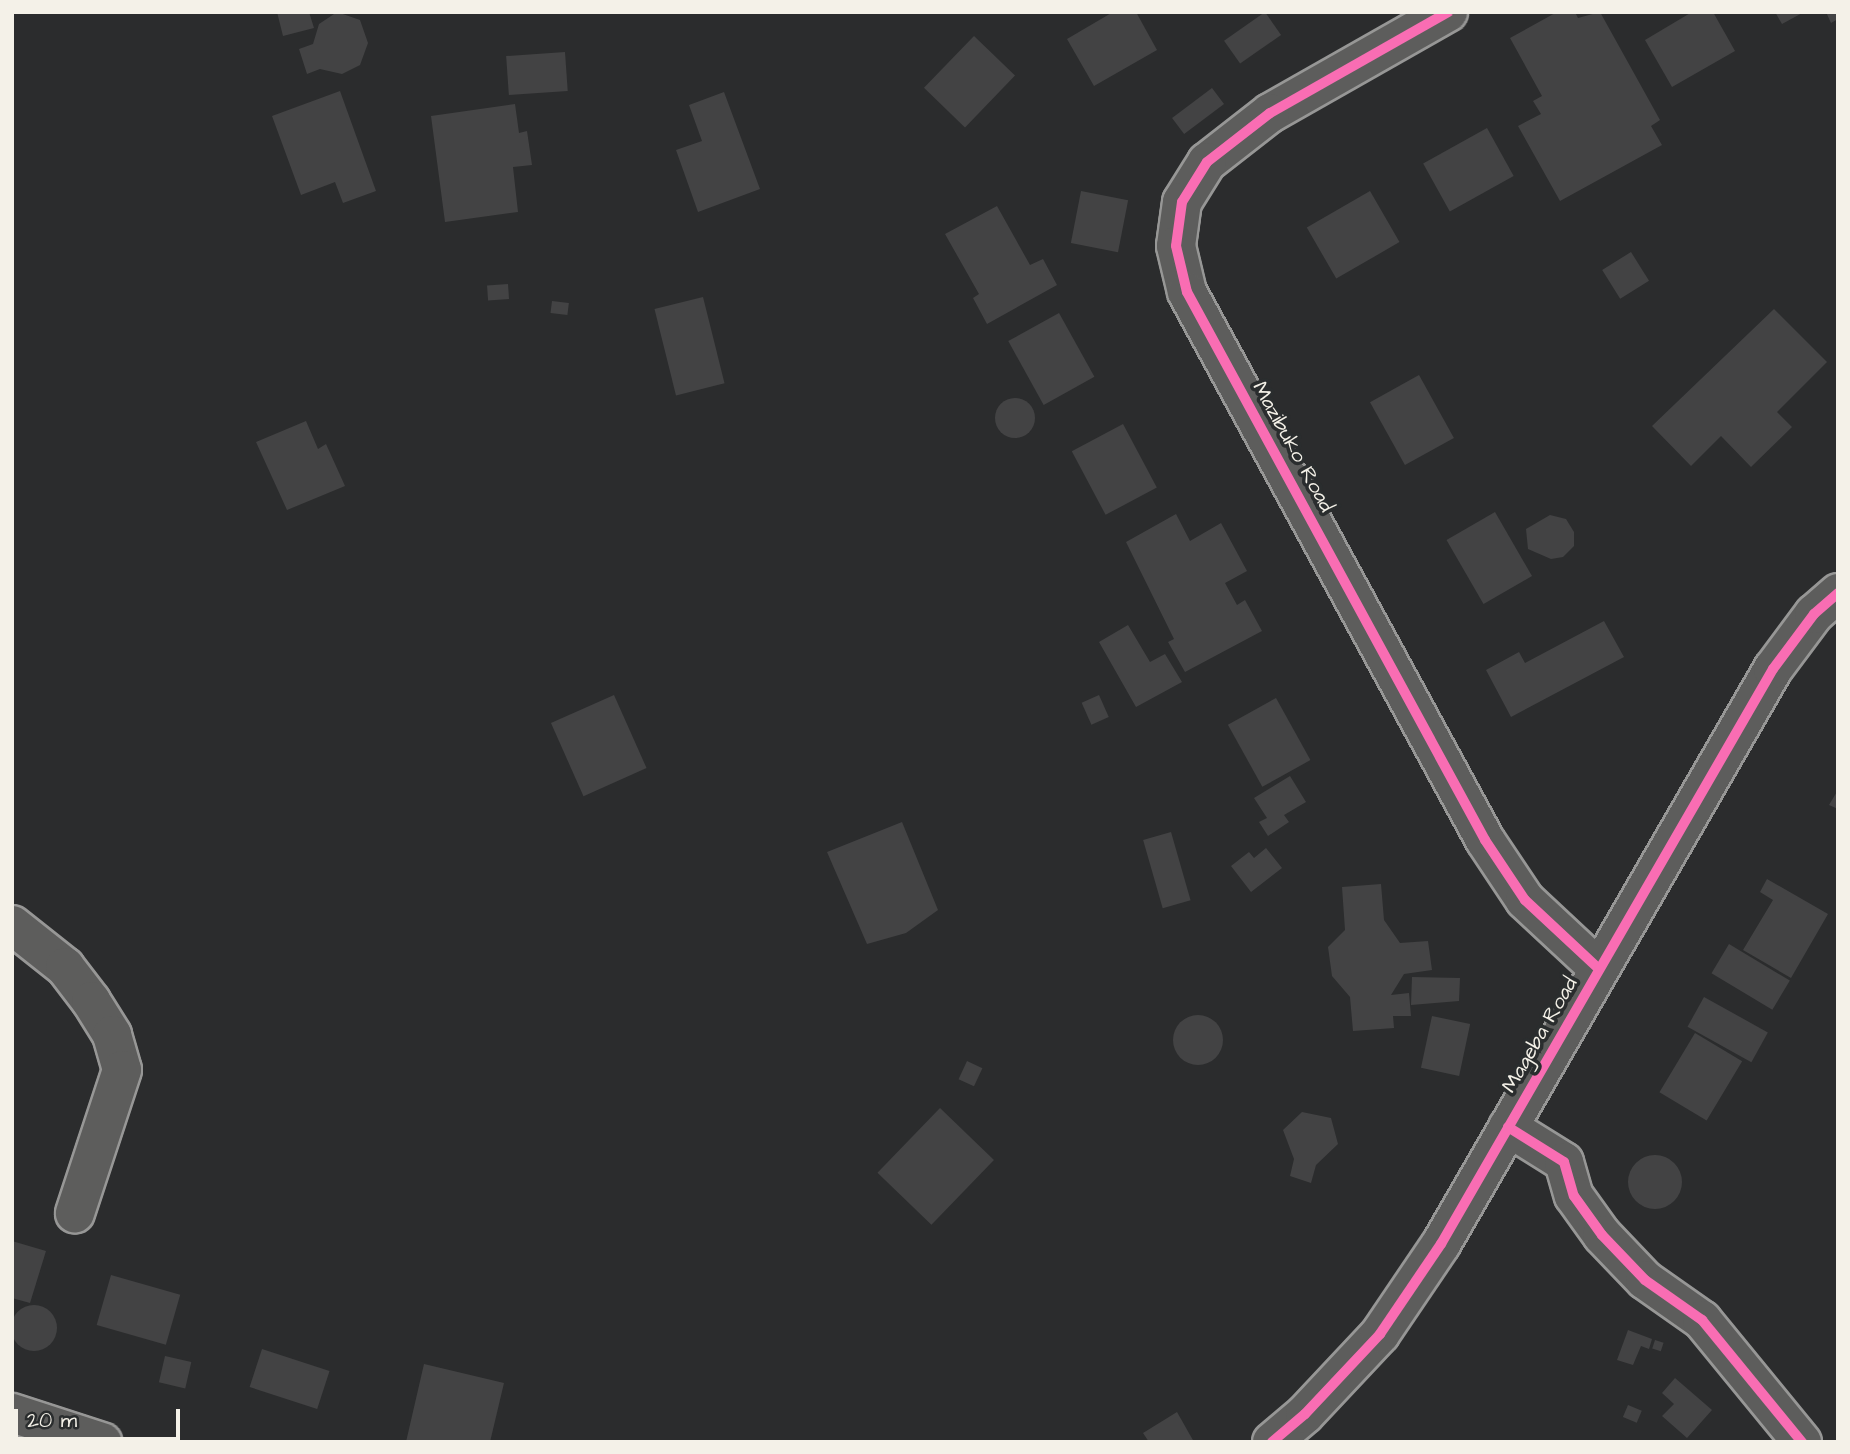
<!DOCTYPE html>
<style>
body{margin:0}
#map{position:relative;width:1850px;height:1454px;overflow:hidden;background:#2b2c2d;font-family:"Architects Daughter",sans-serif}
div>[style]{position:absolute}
.building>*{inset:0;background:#434344;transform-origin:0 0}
.round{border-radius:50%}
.roads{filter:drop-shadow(2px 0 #979796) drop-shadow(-2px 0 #979796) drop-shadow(0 2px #979796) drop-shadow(0 -2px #979796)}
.street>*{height:38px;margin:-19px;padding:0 19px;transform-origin:19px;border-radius:19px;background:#5d5d5c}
.cycleway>*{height:10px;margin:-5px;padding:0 5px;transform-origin:5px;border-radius:5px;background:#f96db3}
span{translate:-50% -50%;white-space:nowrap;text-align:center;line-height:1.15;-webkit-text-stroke:7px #2a2d2e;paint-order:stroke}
.street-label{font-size:21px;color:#f4f1e8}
.frame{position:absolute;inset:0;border:14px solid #f4f1e8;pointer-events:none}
.scale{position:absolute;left:14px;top:1409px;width:166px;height:32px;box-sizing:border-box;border:4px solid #f4f1e8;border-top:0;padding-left:9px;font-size:21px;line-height:24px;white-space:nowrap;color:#f4f1e8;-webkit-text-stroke:5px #2a2d2e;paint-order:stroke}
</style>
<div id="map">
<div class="building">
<i style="clip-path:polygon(277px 12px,309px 12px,314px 28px,283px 36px)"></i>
<i style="clip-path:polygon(337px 12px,360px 20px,368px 43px,360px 65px,342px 74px,320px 69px,307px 74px,299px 49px,313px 44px,319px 24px)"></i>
<i style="clip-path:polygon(1113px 12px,1136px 12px,1157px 50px,1094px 86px,1067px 39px)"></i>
<i style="left:1265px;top:12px;width:28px;height:50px;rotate:55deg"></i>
<i style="clip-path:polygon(1557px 12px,1575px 12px,1578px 18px,1600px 12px,1660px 120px,1651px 126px,1662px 145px,1560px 201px,1518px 126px,1541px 114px,1533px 101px,1542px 96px,1510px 38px)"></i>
<i style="clip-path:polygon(1692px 12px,1713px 12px,1735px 51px,1672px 87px,1645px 40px)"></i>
<i style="clip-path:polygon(1775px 12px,1804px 12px,1782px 24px)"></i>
<i style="clip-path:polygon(1826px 12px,1838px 12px,1838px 19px,1831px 23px)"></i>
<i style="left:974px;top:36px;width:57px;height:72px;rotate:44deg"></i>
<i style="left:565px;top:52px;width:39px;height:59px;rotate:86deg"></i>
<i style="left:1212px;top:88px;width:20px;height:50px;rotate:53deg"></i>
<i style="clip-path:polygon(340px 91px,376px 191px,343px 203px,335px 182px,301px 195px,272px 116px)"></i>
<i style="clip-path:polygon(724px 92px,760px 189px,698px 212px,676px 150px,702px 141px,689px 105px)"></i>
<i style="clip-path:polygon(515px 104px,519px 133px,527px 131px,532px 165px,513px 167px,518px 212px,445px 222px,431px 116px)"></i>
<i style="left:1487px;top:128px;width:55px;height:73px;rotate:61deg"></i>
<i style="left:1081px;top:191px;width:48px;height:53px;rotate:11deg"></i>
<i style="left:1370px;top:191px;width:59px;height:73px;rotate:60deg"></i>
<i style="clip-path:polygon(997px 206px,1030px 265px,1043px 259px,1057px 285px,987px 324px,973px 298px,979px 294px,945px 234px)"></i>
<i style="left:1631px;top:252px;width:34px;height:34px;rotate:58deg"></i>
<i style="left:508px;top:284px;width:15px;height:21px;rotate:86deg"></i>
<i style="left:703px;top:297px;width:89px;height:50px;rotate:76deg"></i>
<i style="left:552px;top:301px;width:17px;height:12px;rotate:7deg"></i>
<i style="clip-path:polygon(1774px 309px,1827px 362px,1777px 412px,1792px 427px,1751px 467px,1721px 436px,1691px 466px,1652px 426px)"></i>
<i style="left:1059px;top:313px;width:73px;height:58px;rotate:61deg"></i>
<i style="left:1419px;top:375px;width:72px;height:56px;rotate:61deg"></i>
<i class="round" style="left:995px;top:398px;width:40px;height:40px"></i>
<i style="clip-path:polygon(306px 421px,318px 449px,326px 444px,345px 486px,287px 510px,256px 442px)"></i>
<i style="left:1123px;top:424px;width:72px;height:58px;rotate:62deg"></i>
<i style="left:1495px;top:512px;width:74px;height:56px;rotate:60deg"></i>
<i style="clip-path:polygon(1176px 514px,1190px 541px,1221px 523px,1247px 571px,1225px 583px,1237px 605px,1245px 600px,1262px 631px,1185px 672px,1168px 642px,1174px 639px,1126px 542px)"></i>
<i style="clip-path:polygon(1550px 515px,1566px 519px,1574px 532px,1574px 546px,1563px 557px,1551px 559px,1528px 549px,1526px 529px)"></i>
<i style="clip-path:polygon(1604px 621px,1624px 657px,1511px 717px,1486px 670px,1519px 652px,1525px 663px)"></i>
<i style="clip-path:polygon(1128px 625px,1150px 662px,1165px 654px,1182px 682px,1136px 707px,1099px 642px)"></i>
<i style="left:614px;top:695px;width:80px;height:69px;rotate:66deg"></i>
<i style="left:1099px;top:695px;width:24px;height:19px;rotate:66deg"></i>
<i style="left:1276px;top:698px;width:71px;height:55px;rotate:61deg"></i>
<i style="clip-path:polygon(1290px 776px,1306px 802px,1284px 815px,1289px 822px,1268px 836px,1259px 822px,1267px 818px,1254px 798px)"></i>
<i style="clip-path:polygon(1838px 790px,1838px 809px,1829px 805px)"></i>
<i style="clip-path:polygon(902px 822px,938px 910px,906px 933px,867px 944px,827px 852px)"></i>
<i style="left:1171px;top:832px;width:71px;height:29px;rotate:74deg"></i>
<i style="clip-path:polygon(1266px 848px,1282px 868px,1251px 892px,1231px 866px,1249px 852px,1254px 858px)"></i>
<i style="clip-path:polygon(1767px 879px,1828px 914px,1791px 978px,1743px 950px,1773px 900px,1760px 892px)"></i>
<i style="clip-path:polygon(1381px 884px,1384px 920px,1400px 943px,1428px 941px,1432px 970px,1404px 974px,1391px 995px,1409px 993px,1411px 1016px,1393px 1016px,1394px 1028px,1353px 1031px,1350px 997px,1332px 976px,1328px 947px,1345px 930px,1342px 887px)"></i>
<i style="left:1729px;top:944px;width:71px;height:34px;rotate:31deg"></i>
<i style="clip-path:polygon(1412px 977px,1460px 978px,1459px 1001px,1411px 1005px)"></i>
<i style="left:1704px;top:997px;width:73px;height:34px;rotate:29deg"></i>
<i class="round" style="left:1173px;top:1015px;width:50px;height:50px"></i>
<i style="left:1432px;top:1016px;width:39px;height:53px;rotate:12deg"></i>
<i style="left:1695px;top:1033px;width:55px;height:69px;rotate:31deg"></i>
<i style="left:967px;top:1061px;width:17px;height:20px;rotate:25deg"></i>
<i style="left:940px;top:1108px;width:75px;height:90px;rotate:44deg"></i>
<i style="clip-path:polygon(1302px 1112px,1331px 1118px,1338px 1144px,1316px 1165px,1311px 1183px,1290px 1176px,1294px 1159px,1283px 1130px)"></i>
<i class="round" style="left:1628px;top:1155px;width:54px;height:54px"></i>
<i style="clip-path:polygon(12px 1241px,46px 1251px,30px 1303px,12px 1298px)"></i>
<i style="left:111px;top:1275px;width:72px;height:52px;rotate:16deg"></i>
<i class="round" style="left:11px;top:1305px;width:46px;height:46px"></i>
<i style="clip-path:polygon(1628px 1330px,1652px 1339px,1649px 1349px,1641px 1346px,1633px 1365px,1617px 1360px)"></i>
<i style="left:1655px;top:1340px;width:9px;height:9px;rotate:18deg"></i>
<i style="left:262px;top:1349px;width:71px;height:40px;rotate:18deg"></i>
<i style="left:165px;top:1356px;width:27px;height:27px;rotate:13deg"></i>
<i style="clip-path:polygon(424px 1364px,504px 1383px,490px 1442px,406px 1442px)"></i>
<i style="clip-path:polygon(1675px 1378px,1712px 1410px,1687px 1438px,1662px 1416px,1674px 1404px,1662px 1393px)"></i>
<i style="left:1628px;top:1405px;width:15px;height:13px;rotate:23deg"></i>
<i style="clip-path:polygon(1177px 1412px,1194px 1442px,1149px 1442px,1143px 1433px)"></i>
</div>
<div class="roads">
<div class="street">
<i style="left:1448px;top:12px;width:205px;rotate:150.4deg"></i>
<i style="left:1270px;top:113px;width:80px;rotate:142.1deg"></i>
<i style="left:1207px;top:162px;width:47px;rotate:122deg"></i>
<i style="left:1182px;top:202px;width:44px;rotate:97.8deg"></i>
<i style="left:1176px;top:246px;width:47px;rotate:76.6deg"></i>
<i style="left:1187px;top:292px;width:624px;rotate:61.46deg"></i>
<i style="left:1485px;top:840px;width:72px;rotate:56.3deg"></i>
<i style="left:1525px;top:900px;width:101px;rotate:43deg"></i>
<i style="left:12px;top:925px;width:68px;rotate:38.4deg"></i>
<i style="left:65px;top:967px;width:43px;rotate:52.6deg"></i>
<i style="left:91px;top:1001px;width:40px;rotate:58deg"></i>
<i style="left:112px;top:1035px;width:36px;rotate:74deg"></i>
<i style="left:122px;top:1070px;width:151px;rotate:108.2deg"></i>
<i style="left:1508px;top:1127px;width:66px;rotate:32deg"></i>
<i style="left:1564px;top:1162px;width:35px;rotate:74deg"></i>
<i style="left:1574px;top:1196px;width:48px;rotate:54.3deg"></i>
<i style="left:1602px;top:1235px;width:62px;rotate:46.3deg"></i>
<i style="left:1645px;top:1280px;width:70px;rotate:35.1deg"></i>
<i style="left:1702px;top:1320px;width:158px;rotate:50.7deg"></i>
<i style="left:12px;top:1413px;width:95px;rotate:17.9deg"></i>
<i style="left:1272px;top:1442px;width:43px;rotate:-40.3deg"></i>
<i style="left:1305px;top:1414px;width:110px;rotate:-46.8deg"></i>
<i style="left:1380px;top:1334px;width:109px;rotate:-55.9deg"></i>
<i style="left:1441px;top:1244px;width:664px;rotate:-60deg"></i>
<i style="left:1773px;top:669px;width:69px;rotate:-53.3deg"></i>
<i style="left:1814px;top:614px;width:32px;rotate:-41deg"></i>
</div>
</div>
<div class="cycleway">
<i style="left:1448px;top:12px;width:205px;rotate:150.4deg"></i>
<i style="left:1270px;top:113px;width:80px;rotate:142.1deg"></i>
<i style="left:1207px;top:162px;width:47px;rotate:122deg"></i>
<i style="left:1182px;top:202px;width:44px;rotate:97.8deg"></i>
<i style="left:1176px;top:246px;width:47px;rotate:76.6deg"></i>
<i style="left:1187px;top:292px;width:624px;rotate:61.46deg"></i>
<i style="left:1485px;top:840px;width:72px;rotate:56.3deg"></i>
<i style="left:1525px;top:900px;width:101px;rotate:43deg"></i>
<i style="left:1508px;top:1127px;width:66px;rotate:32deg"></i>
<i style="left:1564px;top:1162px;width:35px;rotate:74deg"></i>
<i style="left:1574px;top:1196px;width:48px;rotate:54.3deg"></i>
<i style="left:1602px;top:1235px;width:62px;rotate:46.3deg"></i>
<i style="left:1645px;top:1280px;width:70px;rotate:35.1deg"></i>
<i style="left:1702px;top:1320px;width:158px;rotate:50.7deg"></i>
<i style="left:1272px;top:1442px;width:43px;rotate:-40.3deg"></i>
<i style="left:1305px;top:1414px;width:110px;rotate:-46.8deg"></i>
<i style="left:1380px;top:1334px;width:109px;rotate:-55.9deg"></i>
<i style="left:1441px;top:1244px;width:664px;rotate:-60deg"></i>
<i style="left:1773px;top:669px;width:69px;rotate:-53.3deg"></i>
<i style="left:1814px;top:614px;width:32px;rotate:-41deg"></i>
</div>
<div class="street-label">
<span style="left:1293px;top:447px;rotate:61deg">Mazibuko Road</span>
<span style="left:1540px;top:1035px;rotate:-60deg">Mageba Road</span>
</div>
<div class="frame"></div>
<div class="scale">20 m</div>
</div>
